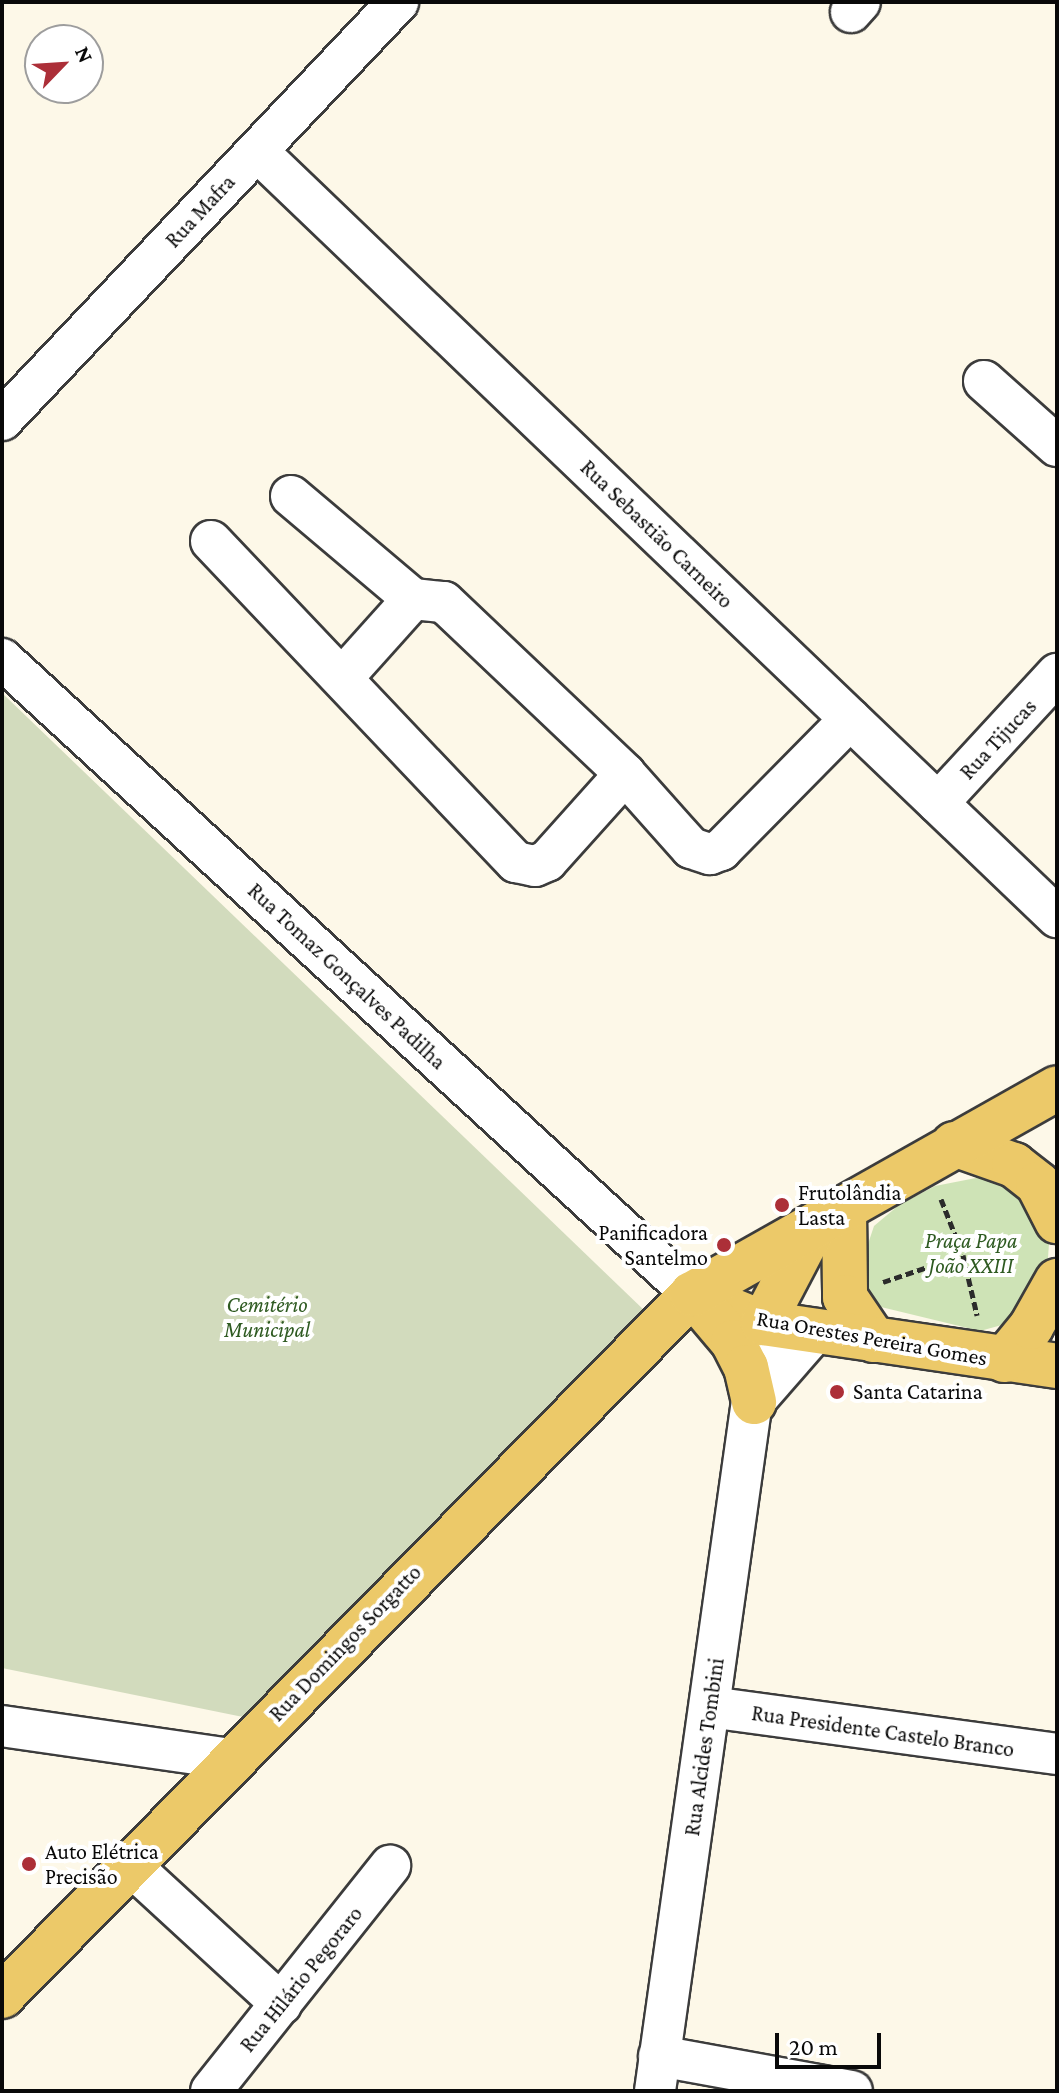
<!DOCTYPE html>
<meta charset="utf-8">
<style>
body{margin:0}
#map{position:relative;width:1059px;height:2093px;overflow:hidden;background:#fdf8e8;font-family:"Crimson Pro",serif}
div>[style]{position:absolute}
.green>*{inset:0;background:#cee3b6}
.cemetery>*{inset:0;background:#d2dbbd}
.path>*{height:5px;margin-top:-2.5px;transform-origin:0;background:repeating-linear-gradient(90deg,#2b2b2b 0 8px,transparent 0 12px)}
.roads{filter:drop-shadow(2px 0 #3c3c3c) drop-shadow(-2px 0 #3c3c3c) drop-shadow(0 2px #3c3c3c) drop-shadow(0 -2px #3c3c3c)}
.minor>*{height:40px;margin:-20px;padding:0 20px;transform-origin:20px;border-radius:20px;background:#fff}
.major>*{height:44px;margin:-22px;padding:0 22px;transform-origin:22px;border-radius:22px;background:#ecc969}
.dots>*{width:22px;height:22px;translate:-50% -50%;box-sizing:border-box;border:4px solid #fff;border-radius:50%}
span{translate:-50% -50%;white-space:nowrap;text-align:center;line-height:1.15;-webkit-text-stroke:8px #fff;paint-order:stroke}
.street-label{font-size:22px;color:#090909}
.poi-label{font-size:22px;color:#090909}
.left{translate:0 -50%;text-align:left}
.right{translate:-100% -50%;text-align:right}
.park-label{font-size:22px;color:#2e5a21;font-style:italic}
.frame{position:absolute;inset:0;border:4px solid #090909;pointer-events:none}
.north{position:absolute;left:24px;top:24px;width:80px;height:80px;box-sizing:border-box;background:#fff;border:2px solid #9d9d9d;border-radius:50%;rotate:65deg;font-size:22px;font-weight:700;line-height:32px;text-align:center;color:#090909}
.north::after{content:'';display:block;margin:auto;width:28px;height:36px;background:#ac2f38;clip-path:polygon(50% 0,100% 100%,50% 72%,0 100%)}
.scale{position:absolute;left:775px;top:2033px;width:106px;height:36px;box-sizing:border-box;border:4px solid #090909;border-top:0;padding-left:10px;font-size:24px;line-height:28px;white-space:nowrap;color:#090909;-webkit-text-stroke:6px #fff;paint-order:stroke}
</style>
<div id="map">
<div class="green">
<i style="clip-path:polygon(981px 1177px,1003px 1181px,1034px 1208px,1049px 1243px,1047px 1273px,1009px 1323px,980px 1331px,881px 1307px,865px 1287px,862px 1262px,874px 1226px,899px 1205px,935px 1186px)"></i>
</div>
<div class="cemetery">
<i style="clip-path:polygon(2px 693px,646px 1312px,248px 1718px,2px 1668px)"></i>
</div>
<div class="path">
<i style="left:941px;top:1199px;width:60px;rotate:68.6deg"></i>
<i style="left:963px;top:1255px;width:62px;rotate:76.9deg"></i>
<i style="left:883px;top:1282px;width:84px;rotate:-18.6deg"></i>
</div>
<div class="roads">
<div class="minor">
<i style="left:851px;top:12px;width:13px;rotate:-48deg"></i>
<i style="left:257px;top:151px;width:1108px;rotate:43.76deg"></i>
<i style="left:984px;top:381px;width:98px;rotate:41.7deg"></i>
<i style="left:2px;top:420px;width:576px;rotate:-46.55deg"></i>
<i style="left:291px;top:496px;width:160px;rotate:40.2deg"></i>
<i style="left:413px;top:599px;width:31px;rotate:6deg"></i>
<i style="left:444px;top:602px;width:250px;rotate:43.5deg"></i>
<i style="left:625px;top:774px;width:99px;rotate:48.3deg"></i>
<i style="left:691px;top:848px;width:20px;rotate:18deg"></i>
<i style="left:710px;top:854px;width:12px;rotate:-20deg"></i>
<i style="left:721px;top:850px;width:184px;rotate:-45.4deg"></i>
<i style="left:211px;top:541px;width:443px;rotate:46.5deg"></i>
<i style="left:516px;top:862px;width:19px;rotate:12deg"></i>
<i style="left:535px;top:866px;width:13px;rotate:-23deg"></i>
<i style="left:547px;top:861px;width:117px;rotate:-48.1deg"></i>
<i style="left:2px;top:659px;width:938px;rotate:42.62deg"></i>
<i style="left:344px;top:676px;width:103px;rotate:-48.1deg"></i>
<i style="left:938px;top:803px;width:176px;rotate:-47.3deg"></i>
<i style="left:754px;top:1402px;width:93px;rotate:-48.9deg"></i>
<i style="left:710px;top:1707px;width:350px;rotate:7.7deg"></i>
<i style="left:2px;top:1726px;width:232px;rotate:8.2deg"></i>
<i style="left:129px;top:1864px;width:207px;rotate:42.6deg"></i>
<i style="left:659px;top:2056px;width:196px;rotate:10.3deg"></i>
<i style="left:211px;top:2091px;width:288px;rotate:-51.5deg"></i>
<i style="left:655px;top:2091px;width:776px;rotate:-82deg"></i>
</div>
<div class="major">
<i style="left:954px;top:1144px;width:64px;rotate:19.3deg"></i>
<i style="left:1014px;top:1165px;width:31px;rotate:38deg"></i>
<i style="left:1038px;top:1184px;width:42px;rotate:62.8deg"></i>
<i style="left:844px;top:1209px;width:88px;rotate:89.3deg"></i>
<i style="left:845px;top:1297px;width:52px;rotate:56deg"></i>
<i style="left:692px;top:1294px;width:77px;rotate:22.2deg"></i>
<i style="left:763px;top:1323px;width:297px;rotate:8.3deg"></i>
<i style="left:696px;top:1298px;width:57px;rotate:49.9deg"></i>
<i style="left:733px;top:1342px;width:28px;rotate:63deg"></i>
<i style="left:746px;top:1367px;width:36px;rotate:77deg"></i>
<i style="left:763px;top:1323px;width:110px;rotate:-62.3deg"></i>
<i style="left:1004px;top:1360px;width:43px;rotate:-50.7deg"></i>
<i style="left:1031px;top:1327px;width:53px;rotate:-60.5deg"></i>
<i style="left:2px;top:1996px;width:984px;rotate:-45.49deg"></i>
<i style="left:692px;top:1294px;width:419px;rotate:-29.4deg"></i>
</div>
</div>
<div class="dots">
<i style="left:782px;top:1205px;background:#ac2f38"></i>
<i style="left:724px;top:1245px;background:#ac2f38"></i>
<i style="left:837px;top:1392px;background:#ac2f38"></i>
<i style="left:29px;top:1864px;background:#ac2f38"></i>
</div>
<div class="street-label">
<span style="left:200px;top:211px;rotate:-47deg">Rua Mafra</span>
<span style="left:657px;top:534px;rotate:44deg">Rua Sebastião Carneiro</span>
<span style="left:998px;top:739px;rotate:-47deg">Rua Tijucas</span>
<span style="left:347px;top:976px;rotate:43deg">Rua Tomaz Gonçalves Padilha</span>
<span style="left:872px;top:1338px;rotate:10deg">Rua Orestes Pereira Gomes</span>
<span style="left:345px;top:1643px;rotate:-46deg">Rua Domingos Sorgatto</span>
<span style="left:883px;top:1731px;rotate:8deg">Rua Presidente Castelo Branco</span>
<span style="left:704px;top:1747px;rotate:-82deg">Rua Alcides Tombini</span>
<span style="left:301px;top:1979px;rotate:-51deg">Rua Hilário Pegoraro</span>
</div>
<div class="poi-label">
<span class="left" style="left:798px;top:1205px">Frutolândia<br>Lasta</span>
<span class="right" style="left:708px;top:1245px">Panificadora<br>Santelmo</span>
<span class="left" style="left:853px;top:1392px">Santa Catarina</span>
<span class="left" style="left:45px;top:1864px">Auto Elétrica<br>Precisão</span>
</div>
<div class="park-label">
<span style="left:971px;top:1253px">Praça Papa<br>João XXIII</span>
<span style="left:267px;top:1317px">Cemitério<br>Municipal</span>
</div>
<div class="frame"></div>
<div class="north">N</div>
<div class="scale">20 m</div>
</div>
